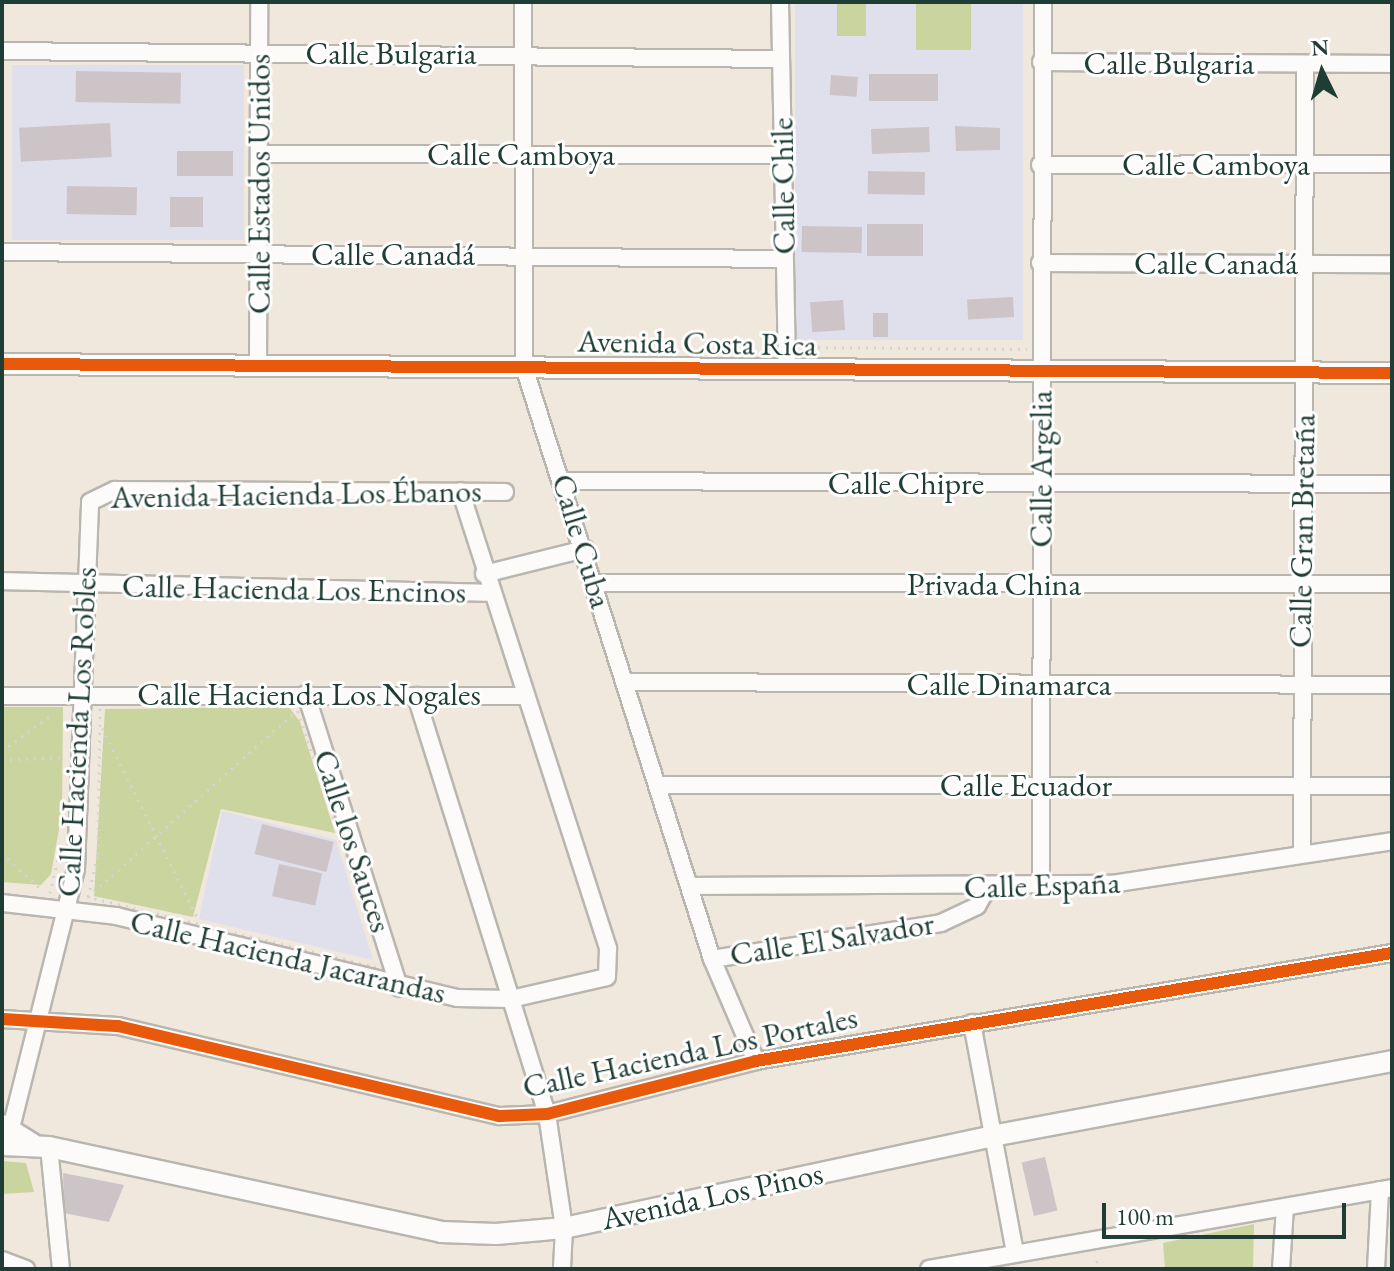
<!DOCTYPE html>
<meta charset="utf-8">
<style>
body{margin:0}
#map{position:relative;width:1394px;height:1271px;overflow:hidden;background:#f0e7dd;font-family:"EB Garamond",serif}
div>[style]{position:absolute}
.built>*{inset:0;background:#e0dfec;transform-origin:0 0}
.green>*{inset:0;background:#cad49e;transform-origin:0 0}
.building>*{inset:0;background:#cdc4c8;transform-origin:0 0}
.path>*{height:3px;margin-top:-1.5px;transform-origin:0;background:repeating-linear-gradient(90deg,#d6d4d2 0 2px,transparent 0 8px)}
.roads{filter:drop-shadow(2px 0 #b8b6af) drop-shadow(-2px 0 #b8b6af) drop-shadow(0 2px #b8b6af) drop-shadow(0 -2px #b8b6af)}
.minor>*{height:16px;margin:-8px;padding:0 8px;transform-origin:8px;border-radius:8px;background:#fdfbfa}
.tertiary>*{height:20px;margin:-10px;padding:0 10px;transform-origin:10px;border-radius:10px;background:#fdfbfa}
.cycleway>*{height:12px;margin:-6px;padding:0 6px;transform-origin:6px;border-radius:6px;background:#e8590c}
span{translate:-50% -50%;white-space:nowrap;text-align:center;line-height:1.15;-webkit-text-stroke:6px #fff;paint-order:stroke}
.street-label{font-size:32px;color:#1f3d34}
.frame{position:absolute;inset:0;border:4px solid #1f3d34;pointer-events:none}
.north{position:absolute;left:1282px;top:32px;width:80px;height:80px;-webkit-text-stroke:6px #fff;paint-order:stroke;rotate:355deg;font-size:22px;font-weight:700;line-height:32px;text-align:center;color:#1f3d34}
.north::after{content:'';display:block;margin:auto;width:28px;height:36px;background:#1f3d34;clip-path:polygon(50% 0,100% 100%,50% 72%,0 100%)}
.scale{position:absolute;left:1102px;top:1203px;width:244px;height:36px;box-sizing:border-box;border:4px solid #1f3d34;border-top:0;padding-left:10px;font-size:24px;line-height:28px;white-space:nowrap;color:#1f3d34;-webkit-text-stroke:6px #fff;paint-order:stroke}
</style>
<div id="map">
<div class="built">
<i style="left:795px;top:2px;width:228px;height:338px"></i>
<i style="left:12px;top:65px;width:232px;height:175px"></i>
<i style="clip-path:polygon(222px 811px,336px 840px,373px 960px,199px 919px)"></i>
</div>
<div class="green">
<i style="left:837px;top:2px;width:29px;height:34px"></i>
<i style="left:916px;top:2px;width:55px;height:48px"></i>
<i style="clip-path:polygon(2px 707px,63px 707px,62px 812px,51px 874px,41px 885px,2px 882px)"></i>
<i style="clip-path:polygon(289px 707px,300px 722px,335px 833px,221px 809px,193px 917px,94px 896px,105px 709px)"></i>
<i style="clip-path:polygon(2px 1161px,26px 1163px,34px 1192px,2px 1194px)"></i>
<i style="clip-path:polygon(1254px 1224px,1253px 1269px,1165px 1269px,1163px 1243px)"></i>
</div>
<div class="building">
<i style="left:76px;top:71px;width:105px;height:31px;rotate:1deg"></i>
<i style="left:869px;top:74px;width:69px;height:27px"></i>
<i style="left:831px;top:75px;width:27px;height:20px;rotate:4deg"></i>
<i style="left:110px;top:123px;width:34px;height:91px;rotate:87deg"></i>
<i style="clip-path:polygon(955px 126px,1000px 128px,1000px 150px,956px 151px)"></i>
<i style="left:929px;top:127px;width:25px;height:58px;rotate:88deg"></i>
<i style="left:177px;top:151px;width:56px;height:25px"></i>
<i style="left:868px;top:171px;width:57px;height:23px;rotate:1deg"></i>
<i style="left:67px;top:186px;width:70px;height:28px;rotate:1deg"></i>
<i style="left:170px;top:197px;width:33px;height:30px"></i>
<i style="left:923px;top:224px;width:32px;height:56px;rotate:90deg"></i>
<i style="left:802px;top:226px;width:60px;height:26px;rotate:1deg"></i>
<i style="left:1013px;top:297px;width:20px;height:46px;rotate:87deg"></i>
<i style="left:843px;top:300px;width:30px;height:33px;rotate:86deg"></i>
<i style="left:888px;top:313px;width:24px;height:15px;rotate:90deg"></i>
<i style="left:262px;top:824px;width:74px;height:31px;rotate:14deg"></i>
<i style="left:279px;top:864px;width:44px;height:33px;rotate:12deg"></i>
<i style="left:1045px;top:1157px;width:55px;height:24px;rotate:77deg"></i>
<i style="clip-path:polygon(63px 1173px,124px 1185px,109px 1222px,64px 1213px)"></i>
</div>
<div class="path">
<i style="left:802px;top:347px;width:225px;rotate:0.5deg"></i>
<i style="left:100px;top:703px;width:195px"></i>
<i style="left:295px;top:703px;width:280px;rotate:71.5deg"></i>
<i style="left:384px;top:969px;width:305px;rotate:-166.3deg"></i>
<i style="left:88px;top:897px;width:44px;rotate:-76.9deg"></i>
<i style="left:98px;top:854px;width:151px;rotate:-89.2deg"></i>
<i style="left:102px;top:728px;width:216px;rotate:63.3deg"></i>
<i style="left:2px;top:751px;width:64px;rotate:-36.2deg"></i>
<i style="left:2px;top:760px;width:64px;rotate:-2.7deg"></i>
<i style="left:2px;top:853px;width:56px;rotate:42.8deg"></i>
<i style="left:50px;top:893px;width:39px;rotate:-77deg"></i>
<i style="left:88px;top:897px;width:276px;rotate:-41.8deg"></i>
<i style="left:1092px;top:1269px;width:15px;rotate:-58deg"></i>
<i style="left:1157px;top:1269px;width:5px;rotate:-11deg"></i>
</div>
<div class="roads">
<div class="minor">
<i style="left:523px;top:2px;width:365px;rotate:89.8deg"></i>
<i style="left:524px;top:367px;width:621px;rotate:72.38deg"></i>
<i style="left:712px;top:959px;width:111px;rotate:66.7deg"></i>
<i style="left:780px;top:2px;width:368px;rotate:88.9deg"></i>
<i style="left:2px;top:51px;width:778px;rotate:0.59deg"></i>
<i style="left:1041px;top:62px;width:351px;rotate:0.3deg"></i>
<i style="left:259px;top:154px;width:524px;rotate:0.11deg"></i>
<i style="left:1040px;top:165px;width:352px;rotate:-0.2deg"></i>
<i style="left:2px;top:252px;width:782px;rotate:0.51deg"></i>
<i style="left:1040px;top:263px;width:352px;rotate:0.2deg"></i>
<i style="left:258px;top:366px;width:364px;rotate:-89.8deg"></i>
<i style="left:565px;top:481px;width:827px;rotate:0.21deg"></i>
<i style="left:484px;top:574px;width:104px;rotate:-13.9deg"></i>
<i style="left:2px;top:581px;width:487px;rotate:1.4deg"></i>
<i style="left:595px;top:583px;width:797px;rotate:0.07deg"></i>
<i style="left:626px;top:682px;width:766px;rotate:0.22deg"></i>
<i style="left:306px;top:694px;width:308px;rotate:72.4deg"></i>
<i style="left:2px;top:696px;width:519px"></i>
<i style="left:416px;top:696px;width:438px;rotate:72.6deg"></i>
<i style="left:547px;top:1114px;width:115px;rotate:81.5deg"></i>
<i style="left:564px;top:1228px;width:41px;rotate:92.8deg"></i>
<i style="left:661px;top:785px;width:731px;rotate:0.08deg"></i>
<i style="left:1302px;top:853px;width:789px;rotate:-89.78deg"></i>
<i style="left:690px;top:886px;width:422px;rotate:-0.3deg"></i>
<i style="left:1112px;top:884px;width:283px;rotate:-8.7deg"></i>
<i style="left:1041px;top:888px;width:886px;rotate:-89.87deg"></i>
<i style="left:2px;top:903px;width:115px;rotate:6.5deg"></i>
<i style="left:116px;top:916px;width:351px;rotate:13.5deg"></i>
<i style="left:457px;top:998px;width:54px;rotate:1.1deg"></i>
<i style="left:511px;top:999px;width:98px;rotate:-12.9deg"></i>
<i style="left:607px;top:977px;width:29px;rotate:-88deg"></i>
<i style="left:608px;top:948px;width:480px;rotate:-107.9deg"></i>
<i style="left:712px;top:959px;width:232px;rotate:-8.9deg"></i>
<i style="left:941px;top:923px;width:40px;rotate:-25deg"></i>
<i style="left:977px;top:906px;width:20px;rotate:-60deg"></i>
<i style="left:2px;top:1019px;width:116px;rotate:3.5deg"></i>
<i style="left:118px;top:1026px;width:392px;rotate:13.3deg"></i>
<i style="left:500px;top:1116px;width:47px;rotate:-2.4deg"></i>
<i style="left:547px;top:1114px;width:216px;rotate:-14.2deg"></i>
<i style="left:756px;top:1061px;width:645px;rotate:-9.64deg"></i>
<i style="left:972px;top:1023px;width:234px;rotate:79.4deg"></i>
<i style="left:8px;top:1140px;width:279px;rotate:-75.9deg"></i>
<i style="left:76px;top:869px;width:367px;rotate:-87.8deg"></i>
<i style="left:90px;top:502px;width:28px;rotate:-26deg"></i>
<i style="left:115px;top:490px;width:390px;rotate:0.3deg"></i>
<i style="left:49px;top:1147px;width:123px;rotate:84.4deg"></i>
<i style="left:2px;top:1260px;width:26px;rotate:21deg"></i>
<i style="left:929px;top:1269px;width:470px;rotate:-9.9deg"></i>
<i style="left:1281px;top:1269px;width:62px;rotate:-86.3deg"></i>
<i style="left:1376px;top:1269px;width:79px;rotate:-87.1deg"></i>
</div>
<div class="tertiary">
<i style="left:2px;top:364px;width:1390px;rotate:0.37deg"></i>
<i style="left:2px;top:1125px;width:36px;rotate:32deg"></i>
<i style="left:2px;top:1145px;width:47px;rotate:2.4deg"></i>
<i style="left:49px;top:1147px;width:401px;rotate:12.2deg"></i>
<i style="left:441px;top:1232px;width:55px;rotate:2.1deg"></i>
<i style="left:496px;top:1234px;width:68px;rotate:-5deg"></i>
<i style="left:564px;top:1228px;width:438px;rotate:-12.1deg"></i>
<i style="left:992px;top:1136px;width:407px;rotate:-10.6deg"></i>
</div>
</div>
<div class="cycleway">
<i style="left:2px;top:364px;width:1390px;rotate:0.37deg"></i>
<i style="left:2px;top:1019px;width:116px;rotate:3.5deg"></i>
<i style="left:118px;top:1026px;width:392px;rotate:13.3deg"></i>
<i style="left:500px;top:1116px;width:47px;rotate:-2.4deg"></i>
<i style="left:547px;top:1114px;width:216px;rotate:-14.2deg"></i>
<i style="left:756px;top:1061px;width:645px;rotate:-9.64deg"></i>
</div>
<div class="street-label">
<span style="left:391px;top:53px">Calle Bulgaria</span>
<span style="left:1169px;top:63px">Calle Bulgaria</span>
<span style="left:521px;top:154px">Calle Camboya</span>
<span style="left:1216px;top:164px">Calle Camboya</span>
<span style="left:259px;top:184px;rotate:-90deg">Calle Estados Unidos</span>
<span style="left:783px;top:186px;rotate:-91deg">Calle Chile</span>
<span style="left:393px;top:254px">Calle Canadá</span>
<span style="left:1216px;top:263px">Calle Canadá</span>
<span style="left:697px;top:343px;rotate:1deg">Avenida Costa Rica</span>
<span style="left:1041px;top:469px;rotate:-90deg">Calle Argelia</span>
<span style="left:906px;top:483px">Calle Chipre</span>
<span style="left:296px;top:494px;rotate:-1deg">Avenida Hacienda Los Ébanos</span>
<span style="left:1302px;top:531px;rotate:-89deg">Calle Gran Bretaña</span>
<span style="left:582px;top:541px;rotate:73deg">Calle Cuba</span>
<span style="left:994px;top:584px">Privada China</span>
<span style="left:294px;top:589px;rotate:1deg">Calle Hacienda Los Encinos</span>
<span style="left:1009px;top:684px">Calle Dinamarca</span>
<span style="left:309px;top:694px">Calle Hacienda Los Nogales</span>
<span style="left:77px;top:732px;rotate:-87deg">Calle Hacienda Los Robles</span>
<span style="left:1026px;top:785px">Calle Ecuador</span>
<span style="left:353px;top:841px;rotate:72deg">Calle los Sauces</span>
<span style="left:1042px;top:885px;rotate:-2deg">Calle España</span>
<span style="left:832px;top:939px;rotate:-9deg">Calle El Salvador</span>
<span style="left:288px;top:957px;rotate:13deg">Calle Hacienda Jacarandas</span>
<span style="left:690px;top:1052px;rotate:-12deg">Calle Hacienda Los Portales</span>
<span style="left:712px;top:1196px;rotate:-12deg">Avenida Los Pinos</span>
</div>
<div class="frame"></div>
<div class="north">N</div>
<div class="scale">100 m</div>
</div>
